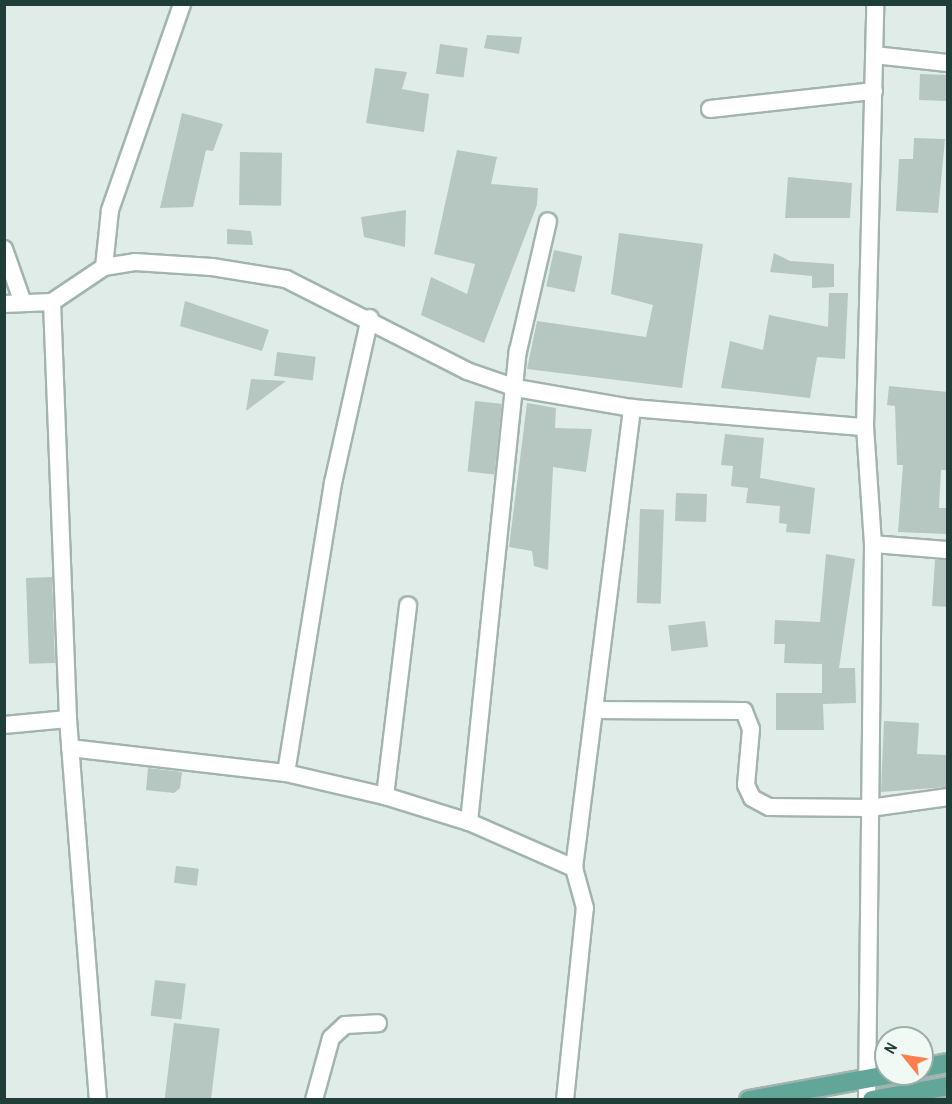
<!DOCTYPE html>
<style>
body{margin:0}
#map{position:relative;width:952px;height:1104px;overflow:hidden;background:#e0ece7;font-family:"Archivo Narrow",sans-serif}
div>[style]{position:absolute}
.building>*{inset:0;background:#b5c7c0;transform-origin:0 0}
.roads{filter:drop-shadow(2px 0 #a2b4af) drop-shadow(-2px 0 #a2b4af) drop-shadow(0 2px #a2b4af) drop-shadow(0 -2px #a2b4af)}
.street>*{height:16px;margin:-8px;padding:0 8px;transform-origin:8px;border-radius:8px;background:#fff}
.primary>*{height:18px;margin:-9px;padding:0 9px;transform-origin:9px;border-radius:9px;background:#61a697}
span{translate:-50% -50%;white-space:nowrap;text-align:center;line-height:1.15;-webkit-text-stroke:5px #f1f9f5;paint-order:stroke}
.frame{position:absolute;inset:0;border:6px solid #1f3e37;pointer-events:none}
.north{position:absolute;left:874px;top:1026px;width:60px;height:60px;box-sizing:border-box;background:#f1f9f5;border:2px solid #9daea9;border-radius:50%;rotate:300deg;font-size:16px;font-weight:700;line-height:24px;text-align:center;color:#1f3e37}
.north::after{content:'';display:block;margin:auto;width:21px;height:27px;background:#fe7f4d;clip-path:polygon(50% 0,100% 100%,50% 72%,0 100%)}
</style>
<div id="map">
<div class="building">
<i style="clip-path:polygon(487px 35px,522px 37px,519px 54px,484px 48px)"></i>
<i style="left:440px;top:44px;width:28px;height:30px;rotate:8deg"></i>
<i style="clip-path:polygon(375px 68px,407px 72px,402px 89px,429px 94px,424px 132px,366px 123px)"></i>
<i style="left:920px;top:74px;width:28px;height:26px;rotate:2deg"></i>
<i style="clip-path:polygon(182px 113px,223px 124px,213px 151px,206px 150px,193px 207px,160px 208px)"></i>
<i style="clip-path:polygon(914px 138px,945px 139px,938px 213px,896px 211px,899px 159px,913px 159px)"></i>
<i style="clip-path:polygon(457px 150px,497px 157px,491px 184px,538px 188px,537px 205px,484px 343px,421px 315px,431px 277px,467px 294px,475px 264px,434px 254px)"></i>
<i style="left:240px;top:152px;width:42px;height:53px;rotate:1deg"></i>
<i style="clip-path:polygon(788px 177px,852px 183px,850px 218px,785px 218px)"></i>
<i style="clip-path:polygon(406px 210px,405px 247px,364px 237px,361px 217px)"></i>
<i style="clip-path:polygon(227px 229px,251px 231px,253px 245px,227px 244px)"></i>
<i style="clip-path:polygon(619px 233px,703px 244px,682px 388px,527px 369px,537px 321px,646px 337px,653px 305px,611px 294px)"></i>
<i style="left:554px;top:250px;width:29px;height:37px;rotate:12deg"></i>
<i style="clip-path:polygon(774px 253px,790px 261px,834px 264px,834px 287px,812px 288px,812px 276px,770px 272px)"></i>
<i style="clip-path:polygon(829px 293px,848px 293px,845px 359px,817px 357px,810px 398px,721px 388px,730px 341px,763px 350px,769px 315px,828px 327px)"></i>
<i style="clip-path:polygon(185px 301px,269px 330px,262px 351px,180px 326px)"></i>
<i style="left:277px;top:352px;width:39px;height:24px;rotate:7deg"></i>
<i style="clip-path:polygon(251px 379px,286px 381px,246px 411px)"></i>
<i style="clip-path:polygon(889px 386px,948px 392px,948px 470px,941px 470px,939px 508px,948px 508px,947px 534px,898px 532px,903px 465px,897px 465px,895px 406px,887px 405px)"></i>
<i style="left:475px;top:401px;width:27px;height:71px;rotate:6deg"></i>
<i style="clip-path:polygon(527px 403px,556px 408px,555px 428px,592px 429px,586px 472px,553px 467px,548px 570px,534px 566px,532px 551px,509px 547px)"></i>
<i style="clip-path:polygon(725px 434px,764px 438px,760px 478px,815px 488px,810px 534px,786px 532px,787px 524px,779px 523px,780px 506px,746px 503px,748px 488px,731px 486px,733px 466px,721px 465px)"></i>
<i style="left:676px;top:493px;width:31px;height:28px;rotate:2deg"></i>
<i style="left:640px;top:509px;width:24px;height:94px;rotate:2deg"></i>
<i style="clip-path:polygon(826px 554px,855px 559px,839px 668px,855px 668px,856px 703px,823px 704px,824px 730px,776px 730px,776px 693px,822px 693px,822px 664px,784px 663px,785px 644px,774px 644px,775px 620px,820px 622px)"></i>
<i style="clip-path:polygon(935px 560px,948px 560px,948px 607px,932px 606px)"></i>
<i style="left:52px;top:577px;width:86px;height:26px;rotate:88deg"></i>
<i style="left:705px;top:621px;width:26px;height:37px;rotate:83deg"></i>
<i style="clip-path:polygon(884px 721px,919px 723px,917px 754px,948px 755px,948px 787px,881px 792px)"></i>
<i style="clip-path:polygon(148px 768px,182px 772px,180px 788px,174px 793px,146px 790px)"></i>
<i style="left:176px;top:866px;width:23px;height:17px;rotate:7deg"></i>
<i style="left:155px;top:980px;width:31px;height:36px;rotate:7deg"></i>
<i style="left:174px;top:1023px;width:46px;height:78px;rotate:7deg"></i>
</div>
<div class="roads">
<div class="street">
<i style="left:874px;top:55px;width:74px;rotate:6.2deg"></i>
<i style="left:710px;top:109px;width:165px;rotate:-6.3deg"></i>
<i style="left:4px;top:249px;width:57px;rotate:70.6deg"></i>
<i style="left:104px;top:267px;width:57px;rotate:-84deg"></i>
<i style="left:110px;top:210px;width:218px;rotate:-70.7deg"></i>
<i style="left:52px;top:302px;width:417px;rotate:87.8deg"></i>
<i style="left:68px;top:719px;width:382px;rotate:85.5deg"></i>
<i style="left:4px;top:304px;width:48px;rotate:-2.4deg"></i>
<i style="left:52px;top:302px;width:63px;rotate:-33.9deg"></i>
<i style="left:104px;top:267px;width:31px;rotate:-9deg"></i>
<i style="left:135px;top:262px;width:77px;rotate:3.7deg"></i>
<i style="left:212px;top:267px;width:75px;rotate:9.2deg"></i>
<i style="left:286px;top:279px;width:203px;rotate:26.9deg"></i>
<i style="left:467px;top:371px;width:52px;rotate:19.1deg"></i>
<i style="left:516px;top:388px;width:118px;rotate:9.8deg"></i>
<i style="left:632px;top:408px;width:234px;rotate:4.7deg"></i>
<i style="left:873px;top:544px;width:75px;rotate:4.6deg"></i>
<i style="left:594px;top:710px;width:150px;rotate:0.4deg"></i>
<i style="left:744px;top:711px;width:19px;rotate:69deg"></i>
<i style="left:751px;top:729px;width:56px;rotate:95.1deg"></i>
<i style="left:746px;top:785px;width:14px;rotate:65deg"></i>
<i style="left:752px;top:798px;width:19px;rotate:28deg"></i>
<i style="left:769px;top:807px;width:101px;rotate:0.6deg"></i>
<i style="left:870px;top:808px;width:79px;rotate:-8deg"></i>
<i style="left:4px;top:725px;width:64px;rotate:-5.4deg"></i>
<i style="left:70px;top:748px;width:217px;rotate:6.6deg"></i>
<i style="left:286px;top:773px;width:102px;rotate:13.1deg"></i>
<i style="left:385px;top:796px;width:88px;rotate:17.2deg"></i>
<i style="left:469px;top:822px;width:115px;rotate:23.7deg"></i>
<i style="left:286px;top:773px;width:294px;rotate:-80.8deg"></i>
<i style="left:333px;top:483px;width:169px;rotate:-77.4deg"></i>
<i style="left:385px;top:796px;width:192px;rotate:-83.1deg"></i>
<i style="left:469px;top:822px;width:474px;rotate:-84.1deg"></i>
<i style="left:518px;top:351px;width:133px;rotate:-77deg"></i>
<i style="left:314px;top:1100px;width:64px;rotate:-74.7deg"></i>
<i style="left:331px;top:1038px;width:19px;rotate:-43deg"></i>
<i style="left:345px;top:1025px;width:33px;rotate:-3deg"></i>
<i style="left:565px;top:1100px;width:193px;rotate:-84.1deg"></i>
<i style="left:585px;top:908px;width:41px;rotate:-105.4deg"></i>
<i style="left:574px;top:868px;width:464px;rotate:-82.8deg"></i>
<i style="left:867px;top:1100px;width:556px;rotate:-89.38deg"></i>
<i style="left:873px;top:544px;width:117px;rotate:-93.9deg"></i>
<i style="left:865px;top:427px;width:423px;rotate:-88.6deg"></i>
</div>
<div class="primary">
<i style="left:922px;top:1068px;width:26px;rotate:-11deg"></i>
<i style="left:749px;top:1100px;width:146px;rotate:-10.2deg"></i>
<i style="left:872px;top:1100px;width:77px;rotate:-10.4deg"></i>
</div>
</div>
<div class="frame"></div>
<div class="north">N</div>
</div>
